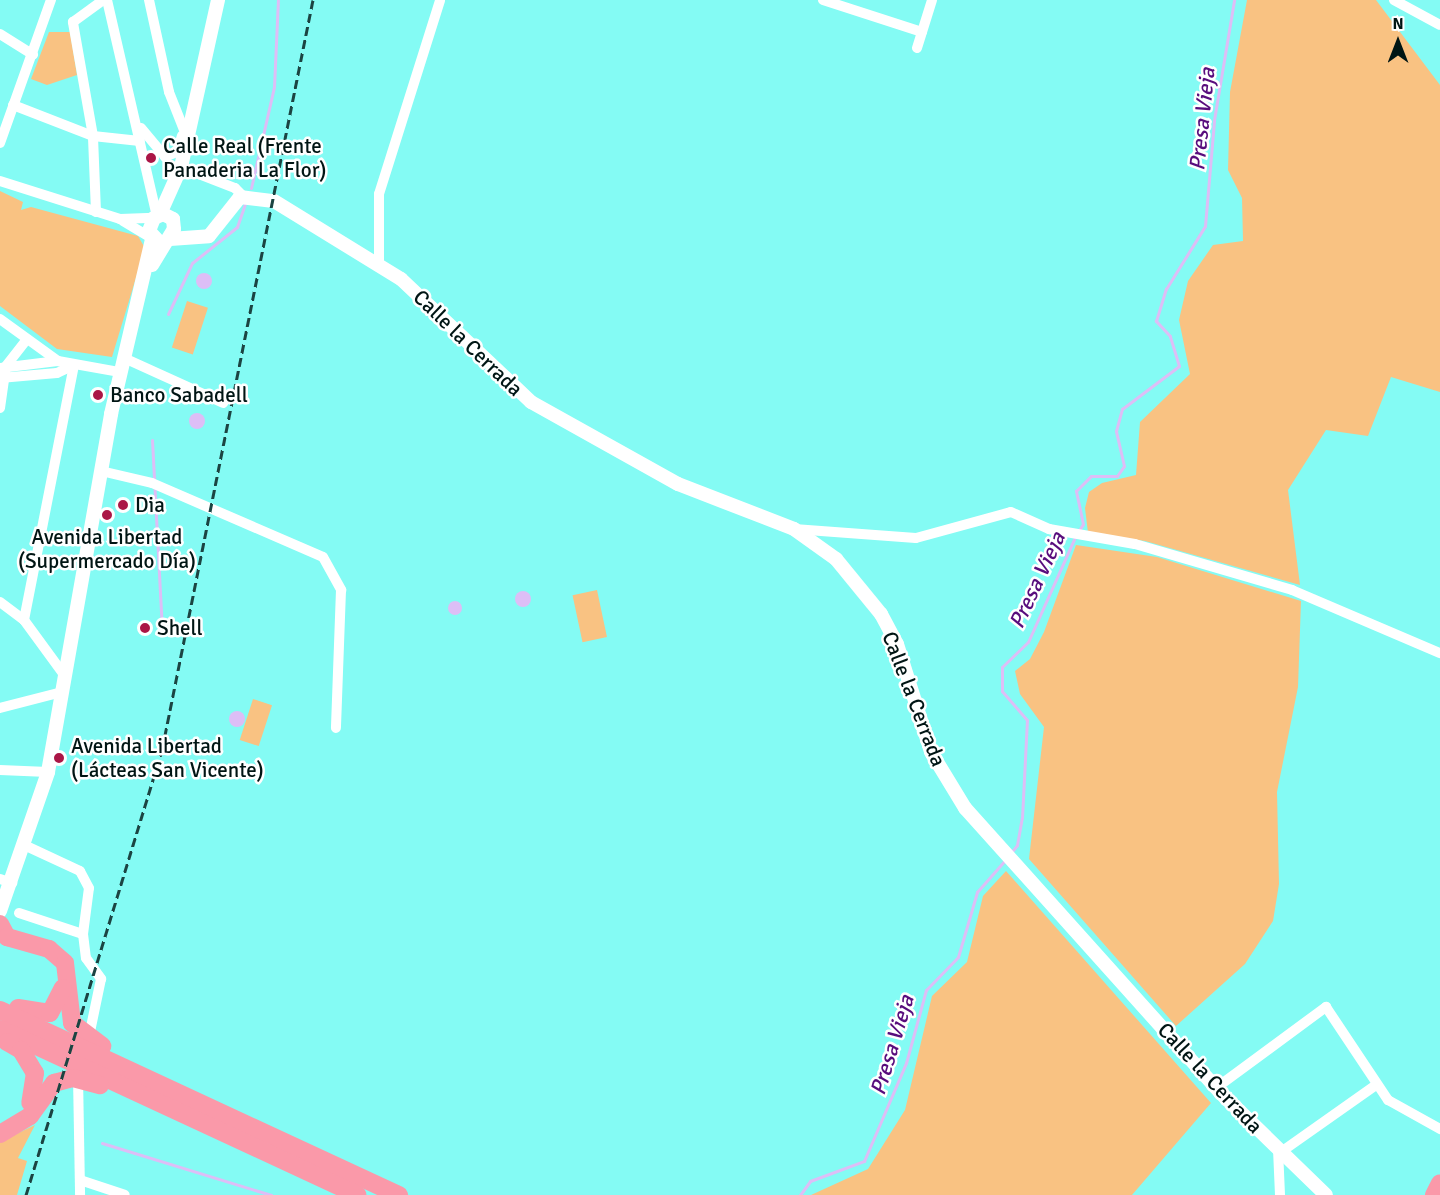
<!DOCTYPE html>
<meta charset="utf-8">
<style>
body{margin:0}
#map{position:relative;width:1440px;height:1195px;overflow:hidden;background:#84fbf4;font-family:Signika,sans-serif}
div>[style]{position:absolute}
.green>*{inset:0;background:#f9c282;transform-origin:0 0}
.water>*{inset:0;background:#ddbef6}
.round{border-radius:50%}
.stream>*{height:3px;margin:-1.5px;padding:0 1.5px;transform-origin:1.5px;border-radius:1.5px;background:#ddbef6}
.street>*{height:10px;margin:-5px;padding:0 5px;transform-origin:5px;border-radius:5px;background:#fff}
.secondary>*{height:14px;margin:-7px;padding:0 7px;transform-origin:7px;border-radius:7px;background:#fff}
.highway>*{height:18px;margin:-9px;padding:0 9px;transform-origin:9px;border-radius:9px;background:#fa99a9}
.rail>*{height:3px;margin-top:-1.5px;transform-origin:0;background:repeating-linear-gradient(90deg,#1b4442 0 9px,transparent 0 13.5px)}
.dots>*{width:16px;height:16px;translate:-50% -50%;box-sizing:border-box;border:3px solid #fff;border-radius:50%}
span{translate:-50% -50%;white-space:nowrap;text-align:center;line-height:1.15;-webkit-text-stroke:5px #fff;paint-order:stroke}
.poi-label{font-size:21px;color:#001514}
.left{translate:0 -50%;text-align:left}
.street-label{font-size:21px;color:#001514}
.water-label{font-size:22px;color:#580d7d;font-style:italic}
.north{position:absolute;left:1368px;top:12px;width:60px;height:60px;-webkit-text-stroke:4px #fff;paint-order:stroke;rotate:0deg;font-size:16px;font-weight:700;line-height:24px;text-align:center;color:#001514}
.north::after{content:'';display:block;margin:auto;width:21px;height:27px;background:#001514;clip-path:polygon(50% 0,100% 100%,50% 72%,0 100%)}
</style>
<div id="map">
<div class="green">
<i style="clip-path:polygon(1247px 0,1376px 0,1440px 85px,1440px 392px,1391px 377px,1368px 436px,1326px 430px,1288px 490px,1300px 585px,1145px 541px,1088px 533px,1085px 508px,1089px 492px,1102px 483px,1136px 475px,1140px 422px,1190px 374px,1179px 320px,1188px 281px,1213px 245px,1243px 241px,1242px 198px,1228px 170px,1230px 92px)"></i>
<i style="clip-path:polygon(49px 32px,70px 32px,77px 75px,47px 85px,31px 79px)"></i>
<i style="clip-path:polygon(0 191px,23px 202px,21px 210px,31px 207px,138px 236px,145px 248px,112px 357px,57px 349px,0 306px)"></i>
<i style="left:187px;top:301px;width:22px;height:49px;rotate:18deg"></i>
<i style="clip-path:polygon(1076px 545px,1157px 557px,1301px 601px,1298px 687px,1277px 792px,1279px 884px,1273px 921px,1245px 964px,1176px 1026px,1029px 859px,1044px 727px,1020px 694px,1015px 671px,1030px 659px,1044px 632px)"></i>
<i style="left:597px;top:590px;width:48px;height:25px;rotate:78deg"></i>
<i style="left:253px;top:699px;width:20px;height:43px;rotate:18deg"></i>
<i style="clip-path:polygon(1006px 871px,1211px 1103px,1132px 1195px,811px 1195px,868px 1169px,905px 1110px,932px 996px,967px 962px,983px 896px)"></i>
<i style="clip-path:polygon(35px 1125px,18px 1158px,27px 1161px,17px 1195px,0 1195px,0 1142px)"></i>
</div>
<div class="water">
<i class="round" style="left:196px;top:273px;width:16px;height:16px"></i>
<i class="round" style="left:189px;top:413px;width:16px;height:16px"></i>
<i class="round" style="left:515px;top:591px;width:16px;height:16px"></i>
<i class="round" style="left:448px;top:601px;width:14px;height:14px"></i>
<i class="round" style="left:229px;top:711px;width:16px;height:16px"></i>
</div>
<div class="stream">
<i style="left:251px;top:188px;width:104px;rotate:-77.2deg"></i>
<i style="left:274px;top:87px;width:87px;rotate:-87.4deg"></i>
<i style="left:168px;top:314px;width:56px;rotate:-64.8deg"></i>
<i style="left:192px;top:263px;width:58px;rotate:-38.7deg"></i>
<i style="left:237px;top:227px;width:24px;rotate:-71deg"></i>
<i style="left:152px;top:440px;width:194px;rotate:87deg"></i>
<i style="left:1078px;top:532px;width:9px;rotate:-58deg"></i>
<i style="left:1083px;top:524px;width:34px;rotate:-102deg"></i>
<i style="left:1076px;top:491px;width:21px;rotate:-45deg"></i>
<i style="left:1091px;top:476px;width:26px"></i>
<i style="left:1117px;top:476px;width:12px;rotate:-55deg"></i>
<i style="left:1124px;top:466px;width:36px;rotate:-103deg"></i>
<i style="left:1116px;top:431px;width:23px;rotate:-75deg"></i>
<i style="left:1122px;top:409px;width:71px;rotate:-37deg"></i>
<i style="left:1179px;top:366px;width:31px;rotate:-107deg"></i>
<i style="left:1170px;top:336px;width:21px;rotate:-133deg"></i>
<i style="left:1156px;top:321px;width:34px;rotate:-73deg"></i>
<i style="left:1166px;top:289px;width:74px;rotate:-58.2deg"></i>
<i style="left:1205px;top:226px;width:106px;rotate:-85.1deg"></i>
<i style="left:1214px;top:120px;width:122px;rotate:-80.5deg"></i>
<i style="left:1010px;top:854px;width:11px;rotate:-52deg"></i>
<i style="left:1017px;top:845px;width:27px;rotate:-80deg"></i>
<i style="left:1022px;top:818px;width:98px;rotate:-87.1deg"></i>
<i style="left:1027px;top:720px;width:38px;rotate:-131deg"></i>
<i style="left:1002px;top:691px;width:24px;rotate:-90deg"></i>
<i style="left:1002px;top:667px;width:36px;rotate:-44deg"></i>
<i style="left:1028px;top:642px;width:115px;rotate:-65.9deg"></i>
<i style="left:102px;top:1143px;width:177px;rotate:17.1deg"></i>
<i style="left:800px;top:1195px;width:17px;rotate:-54deg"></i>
<i style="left:810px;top:1181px;width:58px;rotate:-20.3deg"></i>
<i style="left:864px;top:1161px;width:107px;rotate:-66.8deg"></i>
<i style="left:906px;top:1063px;width:76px;rotate:-74.7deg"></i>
<i style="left:926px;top:990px;width:46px;rotate:-45.9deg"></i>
<i style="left:958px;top:957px;width:68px;rotate:-73.7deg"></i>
<i style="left:977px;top:892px;width:44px;rotate:-48.7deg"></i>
</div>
<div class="street">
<i style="left:107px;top:0;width:222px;rotate:77deg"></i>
<i style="left:149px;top:0;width:94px;rotate:77.7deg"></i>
<i style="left:169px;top:92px;width:52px;rotate:68.4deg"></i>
<i style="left:823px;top:0;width:104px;rotate:17.9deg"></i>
<i style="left:1394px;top:0;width:52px;rotate:28.5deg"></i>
<i style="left:0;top:34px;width:39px;rotate:32deg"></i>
<i style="left:917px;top:48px;width:50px;rotate:-72.6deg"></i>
<i style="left:13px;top:105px;width:86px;rotate:21.2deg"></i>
<i style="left:93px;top:136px;width:47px;rotate:6.1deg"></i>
<i style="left:141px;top:128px;width:38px;rotate:50deg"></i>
<i style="left:165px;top:157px;width:13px;rotate:-23deg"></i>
<i style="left:177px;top:152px;width:17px;rotate:-73deg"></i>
<i style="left:0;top:143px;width:152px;rotate:-70.4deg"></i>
<i style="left:181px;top:167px;width:58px;rotate:21.3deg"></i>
<i style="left:235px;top:188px;width:13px;rotate:45deg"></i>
<i style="left:0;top:181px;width:126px;rotate:17.6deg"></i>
<i style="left:120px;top:219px;width:34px;rotate:-2deg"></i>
<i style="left:96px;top:212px;width:76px;rotate:-92.3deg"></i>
<i style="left:93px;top:136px;width:116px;rotate:-100deg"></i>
<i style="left:73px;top:22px;width:37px;rotate:-36deg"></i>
<i style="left:123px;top:221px;width:33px;rotate:31deg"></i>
<i style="left:379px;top:266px;width:72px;rotate:-90deg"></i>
<i style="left:379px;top:194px;width:203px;rotate:-72.5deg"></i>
<i style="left:0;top:319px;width:72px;rotate:35.9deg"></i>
<i style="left:124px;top:358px;width:109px;rotate:24.4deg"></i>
<i style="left:0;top:368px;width:58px;rotate:-6.9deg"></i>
<i style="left:58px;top:361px;width:63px;rotate:10.1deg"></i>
<i style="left:0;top:378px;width:57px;rotate:-5deg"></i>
<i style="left:57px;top:373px;width:19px;rotate:-25deg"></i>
<i style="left:0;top:408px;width:42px;rotate:-81.9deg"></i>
<i style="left:6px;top:366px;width:34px;rotate:-52deg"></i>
<i style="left:101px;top:471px;width:52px;rotate:13.2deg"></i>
<i style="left:152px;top:483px;width:186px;rotate:23.4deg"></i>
<i style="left:323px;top:557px;width:38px;rotate:61deg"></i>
<i style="left:341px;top:590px;width:138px;rotate:92.1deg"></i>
<i style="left:794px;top:529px;width:122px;rotate:4.2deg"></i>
<i style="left:916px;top:538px;width:98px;rotate:-15.3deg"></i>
<i style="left:1011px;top:512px;width:42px;rotate:24.1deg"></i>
<i style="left:1049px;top:529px;width:87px;rotate:9.9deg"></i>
<i style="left:1135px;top:544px;width:164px;rotate:16.3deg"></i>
<i style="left:1292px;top:590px;width:161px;rotate:23.1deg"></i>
<i style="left:0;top:602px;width:30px;rotate:37deg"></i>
<i style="left:24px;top:620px;width:69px;rotate:53.8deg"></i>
<i style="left:24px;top:620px;width:260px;rotate:-78.9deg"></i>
<i style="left:0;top:708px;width:64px;rotate:-14.5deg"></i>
<i style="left:0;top:770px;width:48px;rotate:2.4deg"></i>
<i style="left:0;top:879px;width:13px;rotate:18deg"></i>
<i style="left:19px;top:913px;width:67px;rotate:18.2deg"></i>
<i style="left:83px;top:934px;width:46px;rotate:-82.6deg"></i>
<i style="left:89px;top:888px;width:19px;rotate:-118deg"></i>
<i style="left:80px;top:871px;width:62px;rotate:-155.1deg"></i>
<i style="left:83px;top:934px;width:24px;rotate:83deg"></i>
<i style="left:86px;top:958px;width:26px;rotate:54deg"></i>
<i style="left:101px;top:979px;width:63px;rotate:101.8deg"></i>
<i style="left:78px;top:1076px;width:119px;rotate:89deg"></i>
<i style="left:1216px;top:1088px;width:137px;rotate:-36.4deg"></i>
<i style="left:1326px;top:1007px;width:112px;rotate:56.3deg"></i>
<i style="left:1388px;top:1100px;width:60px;rotate:29.1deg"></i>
<i style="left:1278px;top:1149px;width:46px;rotate:87.5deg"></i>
<i style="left:1281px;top:1152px;width:116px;rotate:-35.2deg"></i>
<i style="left:80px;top:1180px;width:47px;rotate:18.4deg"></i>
</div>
<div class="secondary">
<i style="left:160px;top:214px;width:51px;rotate:-65.9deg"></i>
<i style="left:181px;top:167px;width:171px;rotate:-77.5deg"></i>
<i style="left:170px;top:239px;width:39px;rotate:-4deg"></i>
<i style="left:209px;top:236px;width:50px;rotate:-51.5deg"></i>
<i style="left:240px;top:197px;width:34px;rotate:7deg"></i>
<i style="left:274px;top:201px;width:149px;rotate:31.6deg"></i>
<i style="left:401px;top:279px;width:179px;rotate:43.4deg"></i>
<i style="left:531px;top:402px;width:168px;rotate:29.2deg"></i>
<i style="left:678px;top:484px;width:124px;rotate:21.2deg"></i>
<i style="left:794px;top:529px;width:52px;rotate:35.5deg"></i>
<i style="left:836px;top:559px;width:71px;rotate:50.7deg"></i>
<i style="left:881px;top:614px;width:34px;rotate:62deg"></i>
<i style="left:897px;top:644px;width:113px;rotate:72.5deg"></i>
<i style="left:931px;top:752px;width:66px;rotate:58.7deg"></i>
<i style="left:965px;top:808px;width:385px;rotate:48.1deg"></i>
<i style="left:1222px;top:1094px;width:145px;rotate:44.2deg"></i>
<i style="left:152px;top:265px;width:42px;rotate:-58.6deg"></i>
<i style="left:174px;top:229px;width:10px;rotate:-96deg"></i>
<i style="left:173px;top:219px;width:11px;rotate:-153deg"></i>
<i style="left:163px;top:214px;width:10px;rotate:156deg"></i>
<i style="left:154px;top:218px;width:14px;rotate:111deg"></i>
<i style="left:149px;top:231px;width:16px;rotate:47deg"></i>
<i style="left:0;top:911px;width:147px;rotate:-70.9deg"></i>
<i style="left:48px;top:772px;width:364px;rotate:-80deg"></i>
<i style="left:111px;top:414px;width:180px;rotate:-76.8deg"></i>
</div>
<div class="highway">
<i style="left:0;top:924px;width:15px;rotate:62deg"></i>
<i style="left:7px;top:937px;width:44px;rotate:15.9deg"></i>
<i style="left:49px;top:949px;width:21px;rotate:41deg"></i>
<i style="left:65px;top:963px;width:60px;rotate:83.3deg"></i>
<i style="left:72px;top:1023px;width:38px;rotate:37deg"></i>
<i style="left:18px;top:1008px;width:32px;rotate:9deg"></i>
<i style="left:50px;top:1013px;width:28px;rotate:-63deg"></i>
<i style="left:0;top:1010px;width:440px;rotate:24.9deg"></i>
<i style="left:0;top:1029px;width:394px;rotate:24.9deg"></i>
<i style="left:7px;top:1042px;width:16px;rotate:30deg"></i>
<i style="left:21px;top:1050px;width:27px;rotate:59deg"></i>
<i style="left:35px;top:1073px;width:30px;rotate:99deg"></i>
<i style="left:0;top:1134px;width:35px;rotate:-31deg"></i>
<i style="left:30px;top:1116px;width:41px;rotate:-54deg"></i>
<i style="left:54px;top:1083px;width:20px;rotate:-15deg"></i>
<i style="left:73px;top:1078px;width:28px;rotate:15deg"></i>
<i style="left:1434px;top:1195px;width:13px;rotate:-63deg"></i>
</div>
<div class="rail">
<i style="left:26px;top:1195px;width:465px;rotate:-73deg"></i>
<i style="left:162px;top:750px;width:765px;rotate:-78.62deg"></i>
</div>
<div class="dots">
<i style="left:151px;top:158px;background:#aa1646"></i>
<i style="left:98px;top:395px;background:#aa1646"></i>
<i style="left:123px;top:505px;background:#aa1646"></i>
<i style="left:107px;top:515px;background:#aa1646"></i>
<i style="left:145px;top:628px;background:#aa1646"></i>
<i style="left:59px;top:758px;background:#aa1646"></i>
</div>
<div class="poi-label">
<span class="left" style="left:163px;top:158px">Calle Real (Frente<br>Panaderia La Flor)</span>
<span class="left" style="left:110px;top:395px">Banco Sabadell</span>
<span class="left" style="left:135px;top:505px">Dia</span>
<span style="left:107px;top:549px">Avenida Libertad<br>(Supermercado Día)</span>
<span class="left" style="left:157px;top:628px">Shell</span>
<span class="left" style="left:71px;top:758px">Avenida Libertad<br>(Lácteas San Vicente)</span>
</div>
<div class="street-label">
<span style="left:468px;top:343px;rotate:44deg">Calle la Cerrada</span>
<span style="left:914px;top:699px;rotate:69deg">Calle la Cerrada</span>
<span style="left:1210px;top:1078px;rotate:47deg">Calle la Cerrada</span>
</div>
<div class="water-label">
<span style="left:1202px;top:119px;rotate:-84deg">Presa Vieja</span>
<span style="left:1037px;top:580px;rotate:-65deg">Presa Vieja</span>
<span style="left:892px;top:1045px;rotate:-73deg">Presa Vieja</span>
</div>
<div class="north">N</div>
</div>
